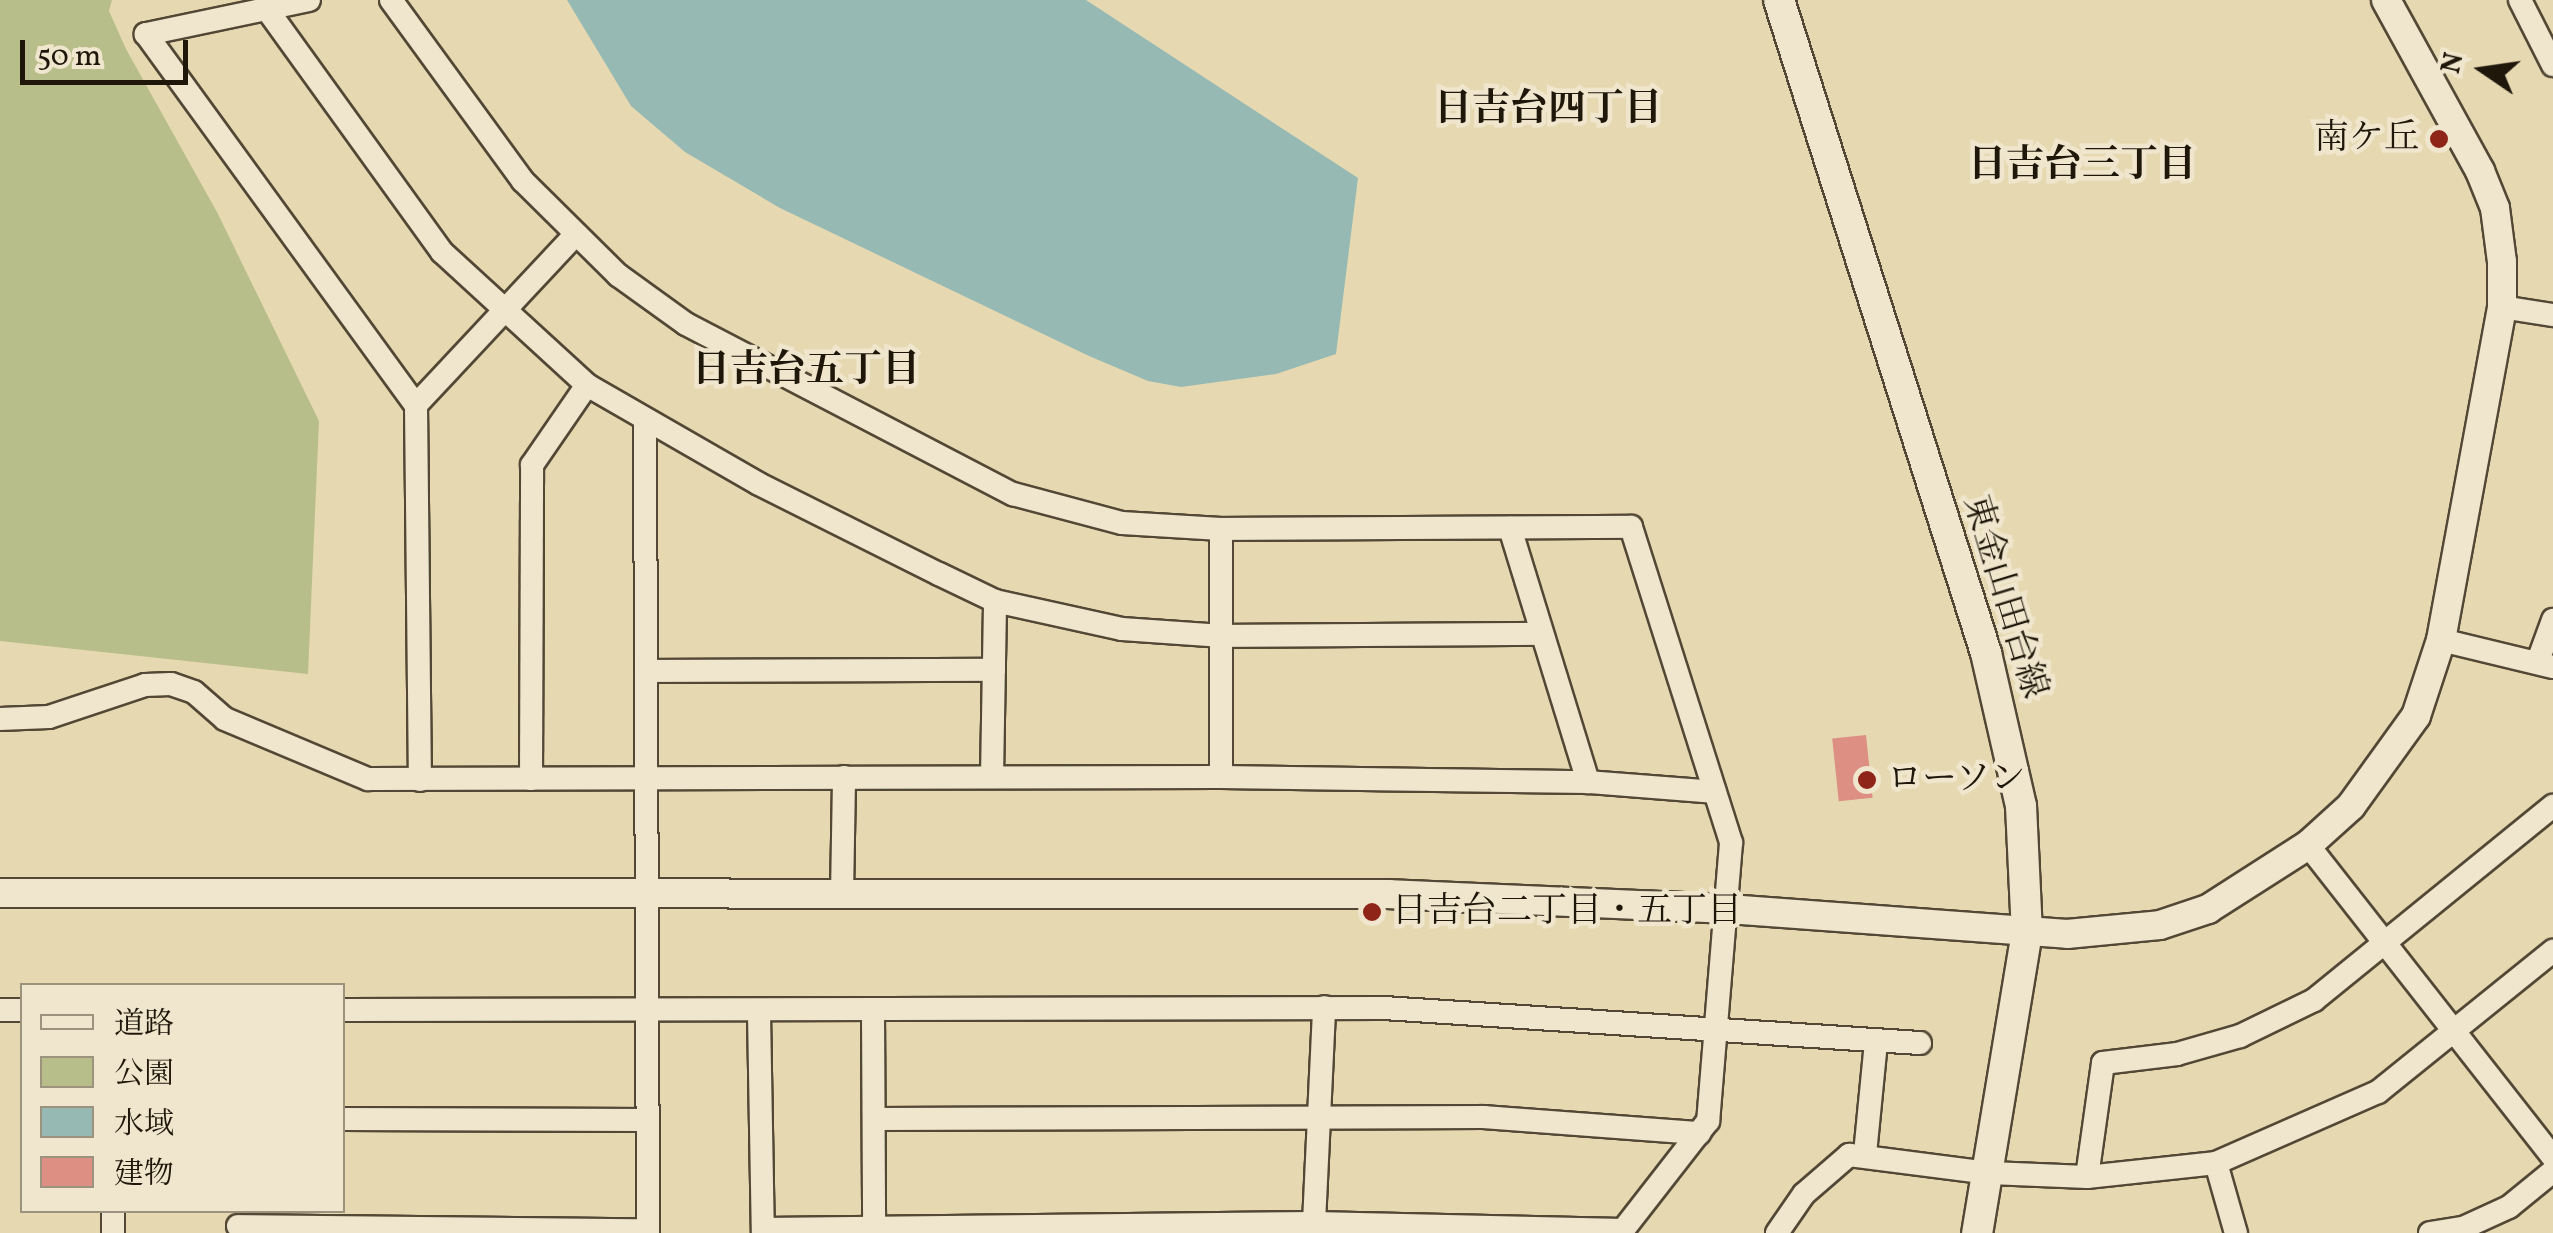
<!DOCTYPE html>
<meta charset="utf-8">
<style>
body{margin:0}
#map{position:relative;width:2553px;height:1233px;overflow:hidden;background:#e6d9b2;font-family:Vollkorn,"Noto Serif JP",serif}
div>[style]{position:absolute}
.green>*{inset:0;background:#b8be8a}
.water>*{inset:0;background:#97b9b3}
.building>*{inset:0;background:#dd8f84;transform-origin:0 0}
.roads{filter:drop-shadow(2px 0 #524835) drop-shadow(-2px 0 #524835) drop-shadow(0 2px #524835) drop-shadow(0 -2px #524835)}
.minor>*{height:22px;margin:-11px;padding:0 11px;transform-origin:11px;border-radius:11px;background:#efe6cd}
.tertiary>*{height:28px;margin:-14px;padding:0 14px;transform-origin:14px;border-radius:14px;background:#efe6cd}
.secondary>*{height:30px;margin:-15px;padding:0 15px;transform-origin:15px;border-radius:15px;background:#efe6cd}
.dots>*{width:28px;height:28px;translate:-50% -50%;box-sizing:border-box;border:5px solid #efe6cd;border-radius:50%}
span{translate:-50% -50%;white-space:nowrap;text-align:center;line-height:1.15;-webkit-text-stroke:9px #efe6cd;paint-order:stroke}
.poi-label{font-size:35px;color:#20170b}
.right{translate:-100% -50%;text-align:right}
.left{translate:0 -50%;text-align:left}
.street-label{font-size:35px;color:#20170b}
.neighbourhood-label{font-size:38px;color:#20170b;font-weight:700}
.legend{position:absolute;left:20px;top:983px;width:325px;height:230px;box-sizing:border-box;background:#efe6cd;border:2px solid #9c937f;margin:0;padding:12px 18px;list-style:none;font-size:30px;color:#20170b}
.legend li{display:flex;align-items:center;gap:20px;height:50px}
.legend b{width:50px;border:2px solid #9c937f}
.north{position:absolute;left:2433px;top:20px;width:100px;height:100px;-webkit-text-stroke:8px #efe6cd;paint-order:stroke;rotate:283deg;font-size:28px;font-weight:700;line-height:40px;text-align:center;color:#20170b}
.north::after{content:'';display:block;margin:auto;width:35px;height:45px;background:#20170b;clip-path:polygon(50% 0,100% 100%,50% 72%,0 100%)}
.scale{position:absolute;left:20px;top:40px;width:168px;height:45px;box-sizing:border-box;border:5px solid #20170b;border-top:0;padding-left:12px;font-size:30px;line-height:35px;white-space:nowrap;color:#20170b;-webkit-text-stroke:8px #efe6cd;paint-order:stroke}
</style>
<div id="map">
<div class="green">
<i style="clip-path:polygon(0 0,112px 0,109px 11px,126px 49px,218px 214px,319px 421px,308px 674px,0 641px)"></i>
</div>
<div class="water">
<i style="clip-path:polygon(567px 0,1086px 0,1358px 178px,1336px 354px,1276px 374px,1181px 387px,1148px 381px,1089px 356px,780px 208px,685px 152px,631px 106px)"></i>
</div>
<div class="building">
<i style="left:1866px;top:735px;width:63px;height:34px;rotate:84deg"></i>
</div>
<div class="roads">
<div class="minor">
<i style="left:309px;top:0;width:167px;rotate:168.2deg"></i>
<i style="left:146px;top:34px;width:459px;rotate:54deg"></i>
<i style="left:416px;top:405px;width:375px;rotate:89.4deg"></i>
<i style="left:391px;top:0;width:224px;rotate:53.9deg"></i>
<i style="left:523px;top:181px;width:134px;rotate:44.7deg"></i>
<i style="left:618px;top:275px;width:84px;rotate:35.8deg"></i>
<i style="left:686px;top:324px;width:369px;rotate:27.5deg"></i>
<i style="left:1013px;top:494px;width:113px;rotate:14.9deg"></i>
<i style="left:1122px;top:523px;width:99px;rotate:3.5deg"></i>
<i style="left:1221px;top:529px;width:410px;rotate:-0.3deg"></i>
<i style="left:1631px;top:527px;width:331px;rotate:72.4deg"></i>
<i style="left:1731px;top:843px;width:279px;rotate:94.7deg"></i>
<i style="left:1708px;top:1121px;width:138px;rotate:127.9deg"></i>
<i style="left:1623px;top:1230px;width:309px;rotate:-178.7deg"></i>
<i style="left:1314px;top:1223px;width:551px;rotate:179.38deg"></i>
<i style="left:2520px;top:0;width:73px;rotate:63.1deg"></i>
<i style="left:266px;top:8px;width:301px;rotate:54.2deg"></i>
<i style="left:442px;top:252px;width:197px;rotate:42.5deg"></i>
<i style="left:587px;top:385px;width:198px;rotate:29.9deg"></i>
<i style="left:759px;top:484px;width:201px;rotate:26.6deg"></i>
<i style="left:939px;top:574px;width:62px;rotate:25.7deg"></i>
<i style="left:995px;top:601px;width:130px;rotate:12.4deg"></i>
<i style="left:1122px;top:629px;width:101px;rotate:4deg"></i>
<i style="left:1223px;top:636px;width:319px;rotate:-0.4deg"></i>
<i style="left:2502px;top:307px;width:52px;rotate:8.9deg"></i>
<i style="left:416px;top:405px;width:230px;rotate:-46.9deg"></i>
<i style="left:645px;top:422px;width:811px;rotate:89.79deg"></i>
<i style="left:1510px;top:528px;width:266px;rotate:72.9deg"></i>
<i style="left:1221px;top:529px;width:248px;rotate:90deg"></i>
<i style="left:2441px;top:640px;width:115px;rotate:13.6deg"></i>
<i style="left:2538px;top:661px;width:44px;rotate:-69.9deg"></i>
<i style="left:646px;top:671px;width:348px;rotate:-0.2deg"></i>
<i style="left:0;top:719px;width:49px;rotate:-2.3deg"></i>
<i style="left:49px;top:717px;width:101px;rotate:-18.4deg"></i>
<i style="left:145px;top:685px;width:26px;rotate:-2deg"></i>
<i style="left:171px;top:684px;width:24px;rotate:19deg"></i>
<i style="left:194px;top:692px;width:41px;rotate:41.1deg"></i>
<i style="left:225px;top:719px;width:155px;rotate:22.8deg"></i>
<i style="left:368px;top:779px;width:853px;rotate:-0.13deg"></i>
<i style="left:1221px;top:777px;width:367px;rotate:0.8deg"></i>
<i style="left:1588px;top:782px;width:127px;rotate:4.5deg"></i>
<i style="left:992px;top:777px;width:176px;rotate:-89deg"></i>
<i style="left:531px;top:779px;width:314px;rotate:-89.8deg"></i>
<i style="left:532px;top:465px;width:97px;rotate:-55.5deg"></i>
<i style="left:2308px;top:845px;width:397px;rotate:51.9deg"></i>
<i style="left:842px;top:895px;width:118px;rotate:-89deg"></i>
<i style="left:0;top:1010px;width:22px"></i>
<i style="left:342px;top:1010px;width:1042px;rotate:-0.11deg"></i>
<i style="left:1384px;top:1008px;width:537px;rotate:3.74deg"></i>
<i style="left:873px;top:1011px;width:222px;rotate:89.7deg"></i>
<i style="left:759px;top:1013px;width:220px;rotate:89deg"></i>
<i style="left:342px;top:1119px;width:305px;rotate:0.2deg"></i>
<i style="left:874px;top:1119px;width:610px;rotate:-0.19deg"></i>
<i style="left:1484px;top:1117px;width:216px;rotate:4.3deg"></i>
<i style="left:1865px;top:1154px;width:114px;rotate:-84.4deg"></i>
<i style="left:2216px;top:1163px;width:73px;rotate:74.1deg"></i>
<i style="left:2087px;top:1177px;width:115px;rotate:-82deg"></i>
<i style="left:2103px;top:1063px;width:75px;rotate:-6.9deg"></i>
<i style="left:2177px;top:1054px;width:66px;rotate:-15.9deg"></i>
<i style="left:2240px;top:1036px;width:82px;rotate:-25.9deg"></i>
<i style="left:2314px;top:1000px;width:308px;rotate:-39.1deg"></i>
<i style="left:1314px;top:1223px;width:216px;rotate:-87.3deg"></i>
<i style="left:238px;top:1226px;width:410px;rotate:0.6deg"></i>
<i style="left:113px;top:1233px;width:23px;rotate:-90deg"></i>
<i style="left:1777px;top:1233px;width:47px;rotate:-55.3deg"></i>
<i style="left:1804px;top:1194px;width:60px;rotate:-40.9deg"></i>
<i style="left:1849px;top:1155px;width:142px;rotate:7.3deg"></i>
<i style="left:1990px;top:1173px;width:97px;rotate:2.4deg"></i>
<i style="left:2087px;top:1177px;width:130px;rotate:-6.2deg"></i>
<i style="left:2216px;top:1163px;width:177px;rotate:-23.7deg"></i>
<i style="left:2378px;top:1092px;width:225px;rotate:-38.9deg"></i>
<i style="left:2430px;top:1233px;width:33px;rotate:-9deg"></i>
<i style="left:2463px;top:1228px;width:51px;rotate:-24.5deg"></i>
<i style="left:2509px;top:1207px;width:57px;rotate:-39.3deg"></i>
</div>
<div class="tertiary">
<i style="left:0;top:893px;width:1389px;rotate:0.04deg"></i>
<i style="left:1389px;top:894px;width:339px;rotate:2.5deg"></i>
<i style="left:1728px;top:909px;width:340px;rotate:4.2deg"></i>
<i style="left:2067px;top:934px;width:93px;rotate:-5.5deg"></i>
<i style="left:2160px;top:925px;width:51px;rotate:-18.4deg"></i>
<i style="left:2208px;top:909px;width:119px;rotate:-32.6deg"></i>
<i style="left:2308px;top:845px;width:58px;rotate:-42.2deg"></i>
<i style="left:2351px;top:806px;width:111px;rotate:-54.2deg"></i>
<i style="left:2416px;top:716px;width:80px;rotate:-71.8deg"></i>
<i style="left:2441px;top:640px;width:339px;rotate:-79.6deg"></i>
<i style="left:2502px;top:307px;width:45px;rotate:-90deg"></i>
<i style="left:2502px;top:262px;width:54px;rotate:-97.4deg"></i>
<i style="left:2495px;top:208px;width:40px;rotate:-112deg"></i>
<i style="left:2480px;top:171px;width:195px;rotate:-118.8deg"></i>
</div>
<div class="secondary">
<i style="left:1779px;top:0;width:685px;rotate:72.41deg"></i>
<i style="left:1986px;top:653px;width:157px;rotate:77.1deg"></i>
<i style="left:2021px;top:806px;width:126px;rotate:87.3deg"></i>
<i style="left:2027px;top:932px;width:305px;rotate:99.4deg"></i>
</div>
</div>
<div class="dots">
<i style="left:2439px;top:139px;background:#8f2418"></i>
<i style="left:1867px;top:780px;background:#8f2418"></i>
<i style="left:1372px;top:912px;background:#8f2418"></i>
</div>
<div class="poi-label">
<span class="right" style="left:2419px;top:139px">南ケ丘</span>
<span class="left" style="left:1887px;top:780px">ローソン</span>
<span class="left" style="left:1392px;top:912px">日吉台二丁目・五丁目</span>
</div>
<div class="street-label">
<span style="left:2004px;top:597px;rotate:73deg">東金山田台線</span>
</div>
<div class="neighbourhood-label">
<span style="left:1548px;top:111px">日吉台四丁目</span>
<span style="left:2082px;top:167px">日吉台三丁目</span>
<span style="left:806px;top:372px">日吉台五丁目</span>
</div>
<ul class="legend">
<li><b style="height:12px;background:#efe6cd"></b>道路</li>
<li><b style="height:28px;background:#b8be8a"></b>公園</li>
<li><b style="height:28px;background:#97b9b3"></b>水域</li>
<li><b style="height:28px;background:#dd8f84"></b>建物</li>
</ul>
<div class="north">N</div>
<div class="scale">50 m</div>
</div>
